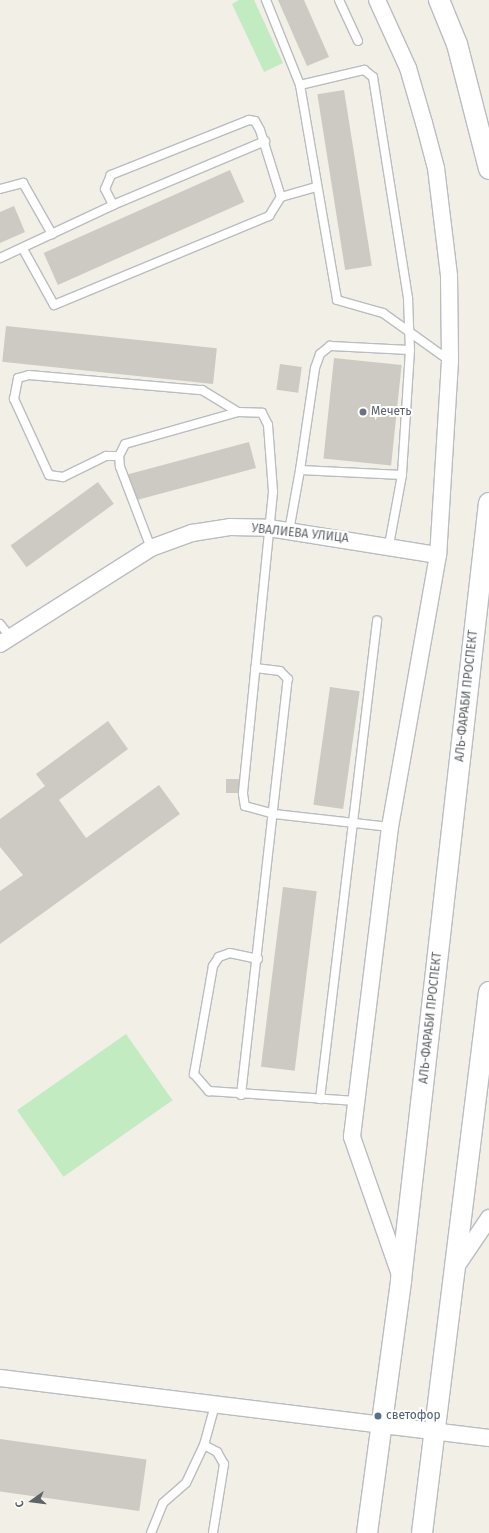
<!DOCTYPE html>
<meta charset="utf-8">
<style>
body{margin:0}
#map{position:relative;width:489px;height:1533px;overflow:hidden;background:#f2efe7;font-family:"Fira Sans",sans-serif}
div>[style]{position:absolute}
.green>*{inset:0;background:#c2ebc2;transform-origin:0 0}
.building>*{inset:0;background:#cdcac4;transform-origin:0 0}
.roads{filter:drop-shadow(1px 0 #b9bdc1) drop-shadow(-1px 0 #b9bdc1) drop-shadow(0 1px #b9bdc1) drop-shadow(0 -1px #b9bdc1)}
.service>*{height:8px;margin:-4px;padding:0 4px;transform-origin:4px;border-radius:4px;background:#fff}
.minor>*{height:16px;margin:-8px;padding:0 8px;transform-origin:8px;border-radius:8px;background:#fff}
.tertiary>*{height:20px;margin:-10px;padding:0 10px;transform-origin:10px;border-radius:10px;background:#fff}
.dots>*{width:11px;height:11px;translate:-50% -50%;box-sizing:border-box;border:2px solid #fff;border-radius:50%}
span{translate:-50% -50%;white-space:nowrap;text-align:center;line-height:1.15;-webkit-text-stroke:4px #fff;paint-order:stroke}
.worship-label{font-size:12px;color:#5b616d}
.left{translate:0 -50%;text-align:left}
.street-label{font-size:12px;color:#5e6368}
.service-label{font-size:12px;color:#4e5e75}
.north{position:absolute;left:12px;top:1481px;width:40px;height:40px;-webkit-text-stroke:3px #fff;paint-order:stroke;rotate:256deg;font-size:11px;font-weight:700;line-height:16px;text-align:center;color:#5e6368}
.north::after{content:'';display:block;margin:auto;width:14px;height:18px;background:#5e6368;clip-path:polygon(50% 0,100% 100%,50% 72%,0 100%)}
</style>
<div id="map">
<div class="green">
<i style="clip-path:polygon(239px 0,254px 0,283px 63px,264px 72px,232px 4px)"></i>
<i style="left:126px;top:1034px;width:81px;height:133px;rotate:55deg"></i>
</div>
<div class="building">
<i style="clip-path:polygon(278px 0,304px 0,329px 57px,307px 66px)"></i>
<i style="left:344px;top:90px;width:178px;height:27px;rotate:81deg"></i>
<i style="left:230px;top:170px;width:35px;height:204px;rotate:66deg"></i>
<i style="clip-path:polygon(14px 206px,25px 232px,0 243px,0 212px)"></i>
<i style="left:6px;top:326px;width:212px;height:36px;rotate:6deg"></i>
<i style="left:334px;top:358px;width:68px;height:101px;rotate:6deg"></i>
<i style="left:280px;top:364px;width:22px;height:26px;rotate:8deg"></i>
<i style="left:249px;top:442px;width:27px;height:127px;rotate:75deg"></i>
<i style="left:98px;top:482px;width:27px;height:108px;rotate:54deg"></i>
<i style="left:330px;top:687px;width:30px;height:119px;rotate:8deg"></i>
<i style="clip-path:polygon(108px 721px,128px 749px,59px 800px,86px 838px,159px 785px,180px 814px,0 944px,0 891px,23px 875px,0 847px,0 819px,45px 786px,36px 774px)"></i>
<i style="left:226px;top:779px;width:13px;height:14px"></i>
<i style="left:283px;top:887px;width:34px;height:181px;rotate:7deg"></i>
<i style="left:0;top:1439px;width:148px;height:52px;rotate:8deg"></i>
</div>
<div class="roads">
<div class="service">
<i style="left:266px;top:0;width:92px;rotate:68.2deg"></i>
<i style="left:300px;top:85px;width:218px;rotate:80.2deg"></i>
<i style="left:337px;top:300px;width:48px;rotate:15.8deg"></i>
<i style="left:383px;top:313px;width:82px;rotate:35.6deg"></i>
<i style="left:339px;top:0;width:45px;rotate:65.1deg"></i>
<i style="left:300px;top:85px;width:66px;rotate:-13.2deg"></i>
<i style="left:364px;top:70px;width:11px;rotate:38deg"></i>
<i style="left:373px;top:77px;width:225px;rotate:81deg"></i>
<i style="left:408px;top:299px;width:51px;rotate:87.8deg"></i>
<i style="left:410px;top:350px;width:125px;rotate:93.7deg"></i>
<i style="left:402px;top:475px;width:71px;rotate:100.5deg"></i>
<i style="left:0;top:189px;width:24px;rotate:-15deg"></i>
<i style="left:23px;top:183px;width:59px;rotate:60.4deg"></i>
<i style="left:281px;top:197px;width:36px;rotate:-16deg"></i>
<i style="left:23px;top:249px;width:64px;rotate:61deg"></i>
<i style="left:54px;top:305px;width:233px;rotate:-22.5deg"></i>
<i style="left:269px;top:216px;width:22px;rotate:-58deg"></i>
<i style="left:281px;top:197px;width:70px;rotate:-107.4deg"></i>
<i style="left:260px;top:130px;width:10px;rotate:-119deg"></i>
<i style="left:255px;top:121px;width:6px;rotate:-171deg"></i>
<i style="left:249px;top:120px;width:149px;rotate:158.3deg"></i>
<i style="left:111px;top:175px;width:15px;rotate:113deg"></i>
<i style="left:105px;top:189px;width:18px;rotate:63deg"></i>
<i style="left:0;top:258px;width:125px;rotate:-25.1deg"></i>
<i style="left:113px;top:205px;width:165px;rotate:-22.8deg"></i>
<i style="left:119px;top:456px;width:13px;rotate:180deg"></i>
<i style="left:106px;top:456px;width:48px;rotate:154deg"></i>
<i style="left:63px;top:477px;width:14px;rotate:-172deg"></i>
<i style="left:49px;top:475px;width:84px;rotate:-114.7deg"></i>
<i style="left:14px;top:399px;width:21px;rotate:-79deg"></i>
<i style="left:18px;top:378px;width:11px;rotate:-15deg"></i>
<i style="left:29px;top:375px;width:174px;rotate:5deg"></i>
<i style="left:202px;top:390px;width:42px;rotate:31.4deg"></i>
<i style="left:300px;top:470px;width:103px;rotate:-81.6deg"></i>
<i style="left:315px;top:368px;width:15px;rotate:-70deg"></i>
<i style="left:320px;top:354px;width:13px;rotate:-39deg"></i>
<i style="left:330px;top:346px;width:80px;rotate:2.9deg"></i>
<i style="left:289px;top:531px;width:62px;rotate:-79.8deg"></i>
<i style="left:300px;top:470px;width:102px;rotate:2.8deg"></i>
<i style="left:151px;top:548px;width:87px;rotate:-110.9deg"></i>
<i style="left:120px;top:467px;width:11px;rotate:-95deg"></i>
<i style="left:119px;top:456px;width:13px;rotate:-63deg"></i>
<i style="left:125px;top:444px;width:117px;rotate:-15.8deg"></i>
<i style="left:238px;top:412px;width:24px;rotate:2deg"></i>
<i style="left:262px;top:413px;width:13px;rotate:63deg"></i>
<i style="left:268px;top:425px;width:67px;rotate:85.7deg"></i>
<i style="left:273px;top:492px;width:303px;rotate:95.7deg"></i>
<i style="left:243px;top:794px;width:12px;rotate:81deg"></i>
<i style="left:245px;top:806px;width:30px;rotate:15deg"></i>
<i style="left:274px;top:814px;width:117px;rotate:6.4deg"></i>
<i style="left:0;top:624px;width:16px;rotate:52deg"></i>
<i style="left:258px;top:959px;width:29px;rotate:-168deg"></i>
<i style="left:230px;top:953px;width:12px;rotate:160deg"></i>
<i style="left:219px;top:957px;width:11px;rotate:124deg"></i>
<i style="left:213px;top:966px;width:110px;rotate:100deg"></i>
<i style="left:194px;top:1074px;width:23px;rotate:49deg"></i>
<i style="left:209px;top:1091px;width:147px;rotate:3.9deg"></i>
<i style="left:241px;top:1095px;width:419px;rotate:-83.6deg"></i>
<i style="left:288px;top:679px;width:11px;rotate:-135deg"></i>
<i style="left:280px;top:671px;width:25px;rotate:-173deg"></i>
<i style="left:320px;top:1099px;width:482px;rotate:-83.2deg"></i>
<i style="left:204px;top:1445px;width:15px;rotate:28deg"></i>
<i style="left:217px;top:1452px;width:14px;rotate:60deg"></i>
<i style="left:224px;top:1464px;width:70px;rotate:99.1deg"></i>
<i style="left:151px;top:1533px;width:32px;rotate:-68deg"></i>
<i style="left:163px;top:1503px;width:30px;rotate:-41deg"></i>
<i style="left:186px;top:1483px;width:42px;rotate:-64.7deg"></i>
<i style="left:204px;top:1445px;width:41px;rotate:-74.6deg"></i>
</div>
<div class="minor">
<i style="left:377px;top:0;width:75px;rotate:65.5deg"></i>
<i style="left:408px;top:68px;width:57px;rotate:73.8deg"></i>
<i style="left:424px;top:123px;width:47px;rotate:75.1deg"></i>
<i style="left:436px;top:168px;width:109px;rotate:83.1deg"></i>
<i style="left:449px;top:276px;width:85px;rotate:89.3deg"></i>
<i style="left:450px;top:361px;width:194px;rotate:93.5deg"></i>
<i style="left:438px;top:555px;width:276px;rotate:100deg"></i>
<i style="left:390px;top:827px;width:312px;rotate:97deg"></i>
<i style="left:352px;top:1137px;width:149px;rotate:70.8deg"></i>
<i style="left:0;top:644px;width:179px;rotate:-32.4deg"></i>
<i style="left:151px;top:548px;width:44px;rotate:-20.1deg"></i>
<i style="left:192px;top:533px;width:38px;rotate:-9deg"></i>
<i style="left:230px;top:527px;width:39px;rotate:1deg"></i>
<i style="left:269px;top:528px;width:171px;rotate:9.1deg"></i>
<i style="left:456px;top:1267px;width:59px;rotate:-56deg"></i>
<i style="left:0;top:1378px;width:493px;rotate:7deg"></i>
</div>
<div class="tertiary">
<i style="left:439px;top:0;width:48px;rotate:67.8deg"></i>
<i style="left:457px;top:44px;width:129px;rotate:75.6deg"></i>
<i style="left:367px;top:1533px;width:255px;rotate:-82.3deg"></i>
<i style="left:401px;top:1280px;width:782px;rotate:-83.54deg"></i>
<i style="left:422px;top:1533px;width:545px;rotate:-82.94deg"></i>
</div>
</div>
<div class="dots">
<i style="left:363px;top:412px;background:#6b7280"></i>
<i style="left:378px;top:1416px;background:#5c6f8a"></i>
</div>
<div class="worship-label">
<span class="left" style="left:371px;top:412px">Мечеть</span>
</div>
<div class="street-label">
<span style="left:300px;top:534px;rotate:6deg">УВАЛИЕВА УЛИЦА</span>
<span style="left:467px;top:696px;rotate:-84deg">АЛЬ-ФАРАБИ ПРОСПЕКТ</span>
<span style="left:431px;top:1018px;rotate:-84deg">АЛЬ-ФАРАБИ ПРОСПЕКТ</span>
</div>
<div class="service-label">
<span class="left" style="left:386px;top:1416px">светофор</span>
</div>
<div class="north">С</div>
</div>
